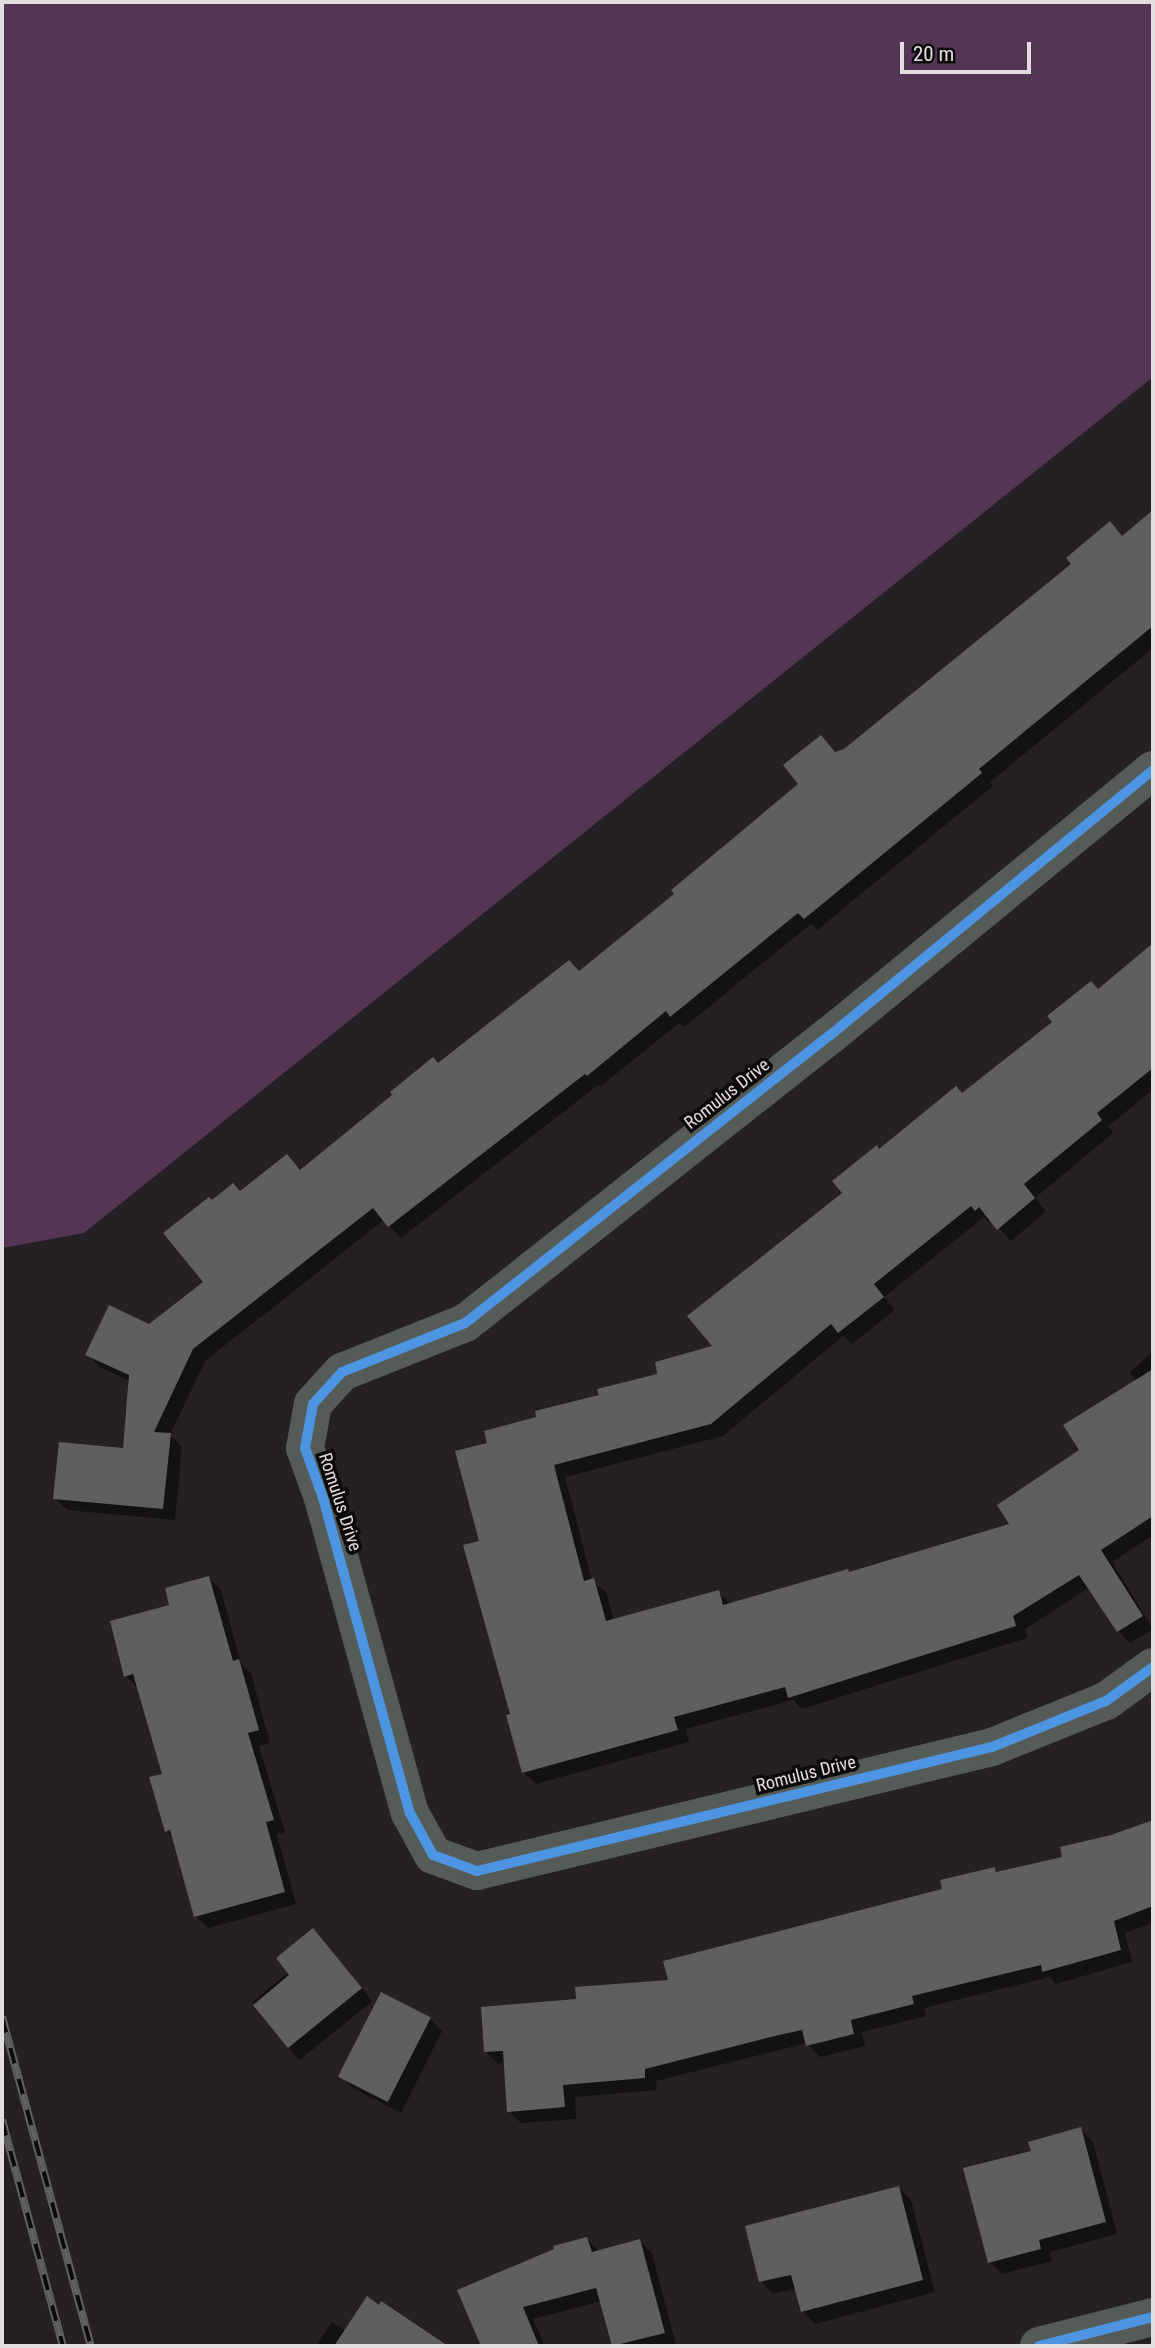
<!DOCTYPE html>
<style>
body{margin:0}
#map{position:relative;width:1155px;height:2348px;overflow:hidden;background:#242024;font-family:"Roboto Condensed",sans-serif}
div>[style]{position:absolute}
.green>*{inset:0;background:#553554}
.shadow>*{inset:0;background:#0007;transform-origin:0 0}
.building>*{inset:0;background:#605e60;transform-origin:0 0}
.minor>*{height:38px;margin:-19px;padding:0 19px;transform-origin:19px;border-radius:19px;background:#555b56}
.rail>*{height:8px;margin-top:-4px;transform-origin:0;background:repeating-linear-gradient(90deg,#0d0a0c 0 16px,#5f605f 0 32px);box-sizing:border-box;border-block:2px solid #5f605f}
.cycleway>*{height:10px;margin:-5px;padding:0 5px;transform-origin:5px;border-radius:5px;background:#4d94e3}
span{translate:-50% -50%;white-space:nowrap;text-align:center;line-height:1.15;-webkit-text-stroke:7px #0d0a0c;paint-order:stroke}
.street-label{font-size:18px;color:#e1dde1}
.frame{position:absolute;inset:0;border:4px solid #e1dde1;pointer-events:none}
.scale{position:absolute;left:900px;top:42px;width:131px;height:32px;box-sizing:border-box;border:4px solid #e1dde1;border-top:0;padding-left:9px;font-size:21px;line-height:24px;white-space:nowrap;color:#e1dde1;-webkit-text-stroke:5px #0d0a0c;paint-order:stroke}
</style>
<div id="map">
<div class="green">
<i style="clip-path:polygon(2px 2px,1153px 2px,1153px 377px,84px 1233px,2px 1248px)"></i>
</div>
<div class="shadow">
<i style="clip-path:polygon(1153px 513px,1153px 648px,990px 782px,993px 786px,817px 930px,811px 924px,684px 1027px,679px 1023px,600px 1087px,598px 1085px,401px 1238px,384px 1220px,205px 1361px,170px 1435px,182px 1447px,175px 1520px,67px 1510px,55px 1498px,124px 1449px,130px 1381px,100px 1367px,88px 1354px,150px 1326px,205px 1282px,212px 1202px,301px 1171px,439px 1065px,580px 972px,676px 895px,836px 754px,845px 750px,1073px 564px,1110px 523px,1123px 537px)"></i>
<i style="clip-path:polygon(1153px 945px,1153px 1090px,1108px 1126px,1113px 1133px,1035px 1198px,1046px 1211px,1011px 1241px,991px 1219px,988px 1222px,984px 1217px,884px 1297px,895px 1310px,852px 1344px,843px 1336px,723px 1436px,565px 1477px,592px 1581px,606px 1592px,614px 1621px,718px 1592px,731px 1604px,850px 1574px,1012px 1525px,1081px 1451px,1137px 1381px,1129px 1373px,1153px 1351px,1153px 1535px,1112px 1562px,1153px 1629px,1130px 1643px,1118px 1631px,1089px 1588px,1025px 1629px,1027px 1638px,802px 1709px,793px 1700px,686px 1729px,689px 1742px,536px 1784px,523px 1772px,481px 1542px,489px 1444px,539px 1419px,659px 1375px,715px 1347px,880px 1151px,963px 1095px)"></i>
<i style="clip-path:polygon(209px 1578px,221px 1590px,241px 1664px,251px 1673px,270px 1743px,259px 1746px,285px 1832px,277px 1834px,296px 1904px,208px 1928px,195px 1916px,174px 1839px,166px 1831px,164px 1775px,138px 1688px,126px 1676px,171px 1606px)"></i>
<i style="clip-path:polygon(1153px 1822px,1153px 1923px,1125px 1933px,1132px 1962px,1056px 1984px,1050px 1977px,924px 2008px,926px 2016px,862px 2032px,865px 2046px,820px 2057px,807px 2043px,656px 2081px,657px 2090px,575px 2097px,576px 2119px,521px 2123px,509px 2111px,505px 2063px,498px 2064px,486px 2052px,578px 2001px,670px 1981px,944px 1890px,994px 1869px,999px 1873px,1064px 1859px)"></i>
<i style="left:325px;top:1943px;width:75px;height:94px;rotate:51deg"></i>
<i style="clip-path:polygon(430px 2019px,442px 2031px,401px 2113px,353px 2088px,341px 2076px)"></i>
<i style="clip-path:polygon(1080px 2129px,1093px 2142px,1117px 2234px,1050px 2252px,1052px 2261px,1002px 2274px,990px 2262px,1033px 2152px)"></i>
<i style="clip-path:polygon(899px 2188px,911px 2200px,935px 2292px,815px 2324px,803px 2311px,797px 2288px,773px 2294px,761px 2281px)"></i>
<i style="clip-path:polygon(587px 2239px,600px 2252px,639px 2241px,652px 2253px,676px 2345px,614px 2346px,602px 2301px,533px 2319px,545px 2346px,483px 2346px,459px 2291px)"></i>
<i style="clip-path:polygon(332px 2322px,346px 2331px,433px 2343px,431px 2346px,316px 2346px)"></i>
</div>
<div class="building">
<i style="clip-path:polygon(1153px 510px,1153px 626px,979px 769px,982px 773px,804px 919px,798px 913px,670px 1017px,666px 1011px,587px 1076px,585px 1074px,388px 1227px,373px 1208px,193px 1349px,154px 1432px,171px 1433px,163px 1509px,53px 1499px,59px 1442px,123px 1448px,129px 1375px,85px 1355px,109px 1305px,149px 1324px,203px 1282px,163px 1233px,209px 1197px,212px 1200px,233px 1183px,240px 1191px,287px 1154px,300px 1170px,392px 1095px,390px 1092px,433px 1057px,438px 1063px,569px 960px,579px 971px,674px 894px,671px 890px,798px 784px,783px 765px,821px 735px,835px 752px,844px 749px,1071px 564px,1066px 558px,1110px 521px,1122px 536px)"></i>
<i style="clip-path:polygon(1153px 943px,1153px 1068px,1097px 1113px,1102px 1120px,1024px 1184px,1035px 1198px,997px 1230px,979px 1207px,975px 1211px,971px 1206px,874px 1284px,884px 1297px,838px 1333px,831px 1324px,711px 1424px,554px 1465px,584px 1581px,594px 1578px,606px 1621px,719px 1590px,723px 1605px,848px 1569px,849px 1572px,1009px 1524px,997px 1505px,1079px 1450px,1063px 1425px,1153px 1369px,1153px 1516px,1101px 1550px,1143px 1616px,1117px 1632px,1079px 1575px,1013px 1616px,1016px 1626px,788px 1698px,785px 1687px,674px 1717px,678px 1730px,522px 1773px,506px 1715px,510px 1714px,463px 1545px,479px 1541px,455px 1451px,487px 1443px,484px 1431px,536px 1417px,535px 1411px,599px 1395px,597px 1389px,657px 1374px,655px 1362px,712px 1346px,687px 1316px,842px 1193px,832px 1181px,877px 1145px,879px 1149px,956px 1086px,962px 1093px,1052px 1022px,1047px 1016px,1091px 981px,1098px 989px)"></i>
<i style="clip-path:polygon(209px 1576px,233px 1661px,239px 1659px,259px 1730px,248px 1733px,274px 1820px,266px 1822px,285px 1892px,194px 1917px,170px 1830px,165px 1832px,149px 1777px,162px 1774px,133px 1674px,124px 1677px,110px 1621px,169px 1605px,165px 1588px)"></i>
<i style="clip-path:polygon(1153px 1820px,1153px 1906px,1114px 1921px,1121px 1950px,1042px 1972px,1041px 1965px,912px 1996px,914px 2004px,851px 2020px,854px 2034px,806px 2046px,802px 2030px,779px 2035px,645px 2069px,645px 2078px,563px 2085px,565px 2107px,507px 2112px,503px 2051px,484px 2052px,481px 2007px,576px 1999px,575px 1987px,668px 1980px,663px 1961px,942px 1889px,940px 1880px,995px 1867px,996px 1872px,1062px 1857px,1060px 1847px,1111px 1835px)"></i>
<i style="clip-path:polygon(313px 1928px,362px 1988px,288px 2048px,253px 2005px,289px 1975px,276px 1958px)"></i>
<i style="left:381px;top:1992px;width:56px;height:95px;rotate:27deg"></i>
<i style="clip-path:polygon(1081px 2127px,1106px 2222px,1039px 2240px,1041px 2249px,988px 2263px,963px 2168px,1031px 2151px,1028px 2142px)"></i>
<i style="clip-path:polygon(899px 2186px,923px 2280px,801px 2312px,791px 2275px,759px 2282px,745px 2226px)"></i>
<i style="clip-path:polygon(587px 2237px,592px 2252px,640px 2239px,665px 2333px,612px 2346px,596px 2288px,523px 2307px,539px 2346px,481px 2346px,457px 2290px,554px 2249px,553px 2246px)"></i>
<i style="clip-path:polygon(367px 2296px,379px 2305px,381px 2301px,448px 2346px,334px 2346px)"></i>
</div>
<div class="minor">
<i style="left:1153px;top:770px;width:418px;rotate:140.6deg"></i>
<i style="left:830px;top:1035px;width:465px;rotate:141.7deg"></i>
<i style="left:465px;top:1323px;width:132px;rotate:158.3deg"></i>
<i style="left:342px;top:1372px;width:43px;rotate:132.2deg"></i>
<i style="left:313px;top:1404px;width:45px;rotate:100.3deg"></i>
<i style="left:305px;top:1448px;width:53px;rotate:70.2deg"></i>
<i style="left:323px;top:1498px;width:327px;rotate:74.6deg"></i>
<i style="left:410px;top:1813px;width:48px;rotate:61.3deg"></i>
<i style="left:433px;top:1855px;width:47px;rotate:20deg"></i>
<i style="left:477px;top:1871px;width:530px;rotate:-13.54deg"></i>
<i style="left:992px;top:1747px;width:123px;rotate:-22deg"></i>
<i style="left:1106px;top:1701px;width:58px;rotate:-35.9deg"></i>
<i style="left:1039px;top:2346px;width:118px;rotate:-14.3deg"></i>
</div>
<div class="rail">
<i style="left:2px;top:2017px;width:341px;rotate:74.9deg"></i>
<i style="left:2px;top:2120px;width:234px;rotate:74.9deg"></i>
</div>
<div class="cycleway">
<i style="left:1153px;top:770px;width:418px;rotate:140.6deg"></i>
<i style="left:830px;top:1035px;width:465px;rotate:141.7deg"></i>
<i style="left:465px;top:1323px;width:132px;rotate:158.3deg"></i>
<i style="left:342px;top:1372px;width:43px;rotate:132.2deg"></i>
<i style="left:313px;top:1404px;width:45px;rotate:100.3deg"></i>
<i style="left:305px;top:1448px;width:53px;rotate:70.2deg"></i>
<i style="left:323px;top:1498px;width:327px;rotate:74.6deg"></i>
<i style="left:410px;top:1813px;width:48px;rotate:61.3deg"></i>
<i style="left:433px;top:1855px;width:47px;rotate:20deg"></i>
<i style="left:477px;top:1871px;width:530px;rotate:-13.54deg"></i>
<i style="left:992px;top:1747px;width:123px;rotate:-22deg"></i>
<i style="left:1106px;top:1701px;width:58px;rotate:-35.9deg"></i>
<i style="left:1039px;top:2346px;width:118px;rotate:-14.3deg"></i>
</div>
<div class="street-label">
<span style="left:727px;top:1094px;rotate:-38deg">Romulus Drive</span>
<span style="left:340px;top:1502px;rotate:72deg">Romulus Drive</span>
<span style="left:806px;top:1774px;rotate:-14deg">Romulus Drive</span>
</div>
<div class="frame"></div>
<div class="scale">20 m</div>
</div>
